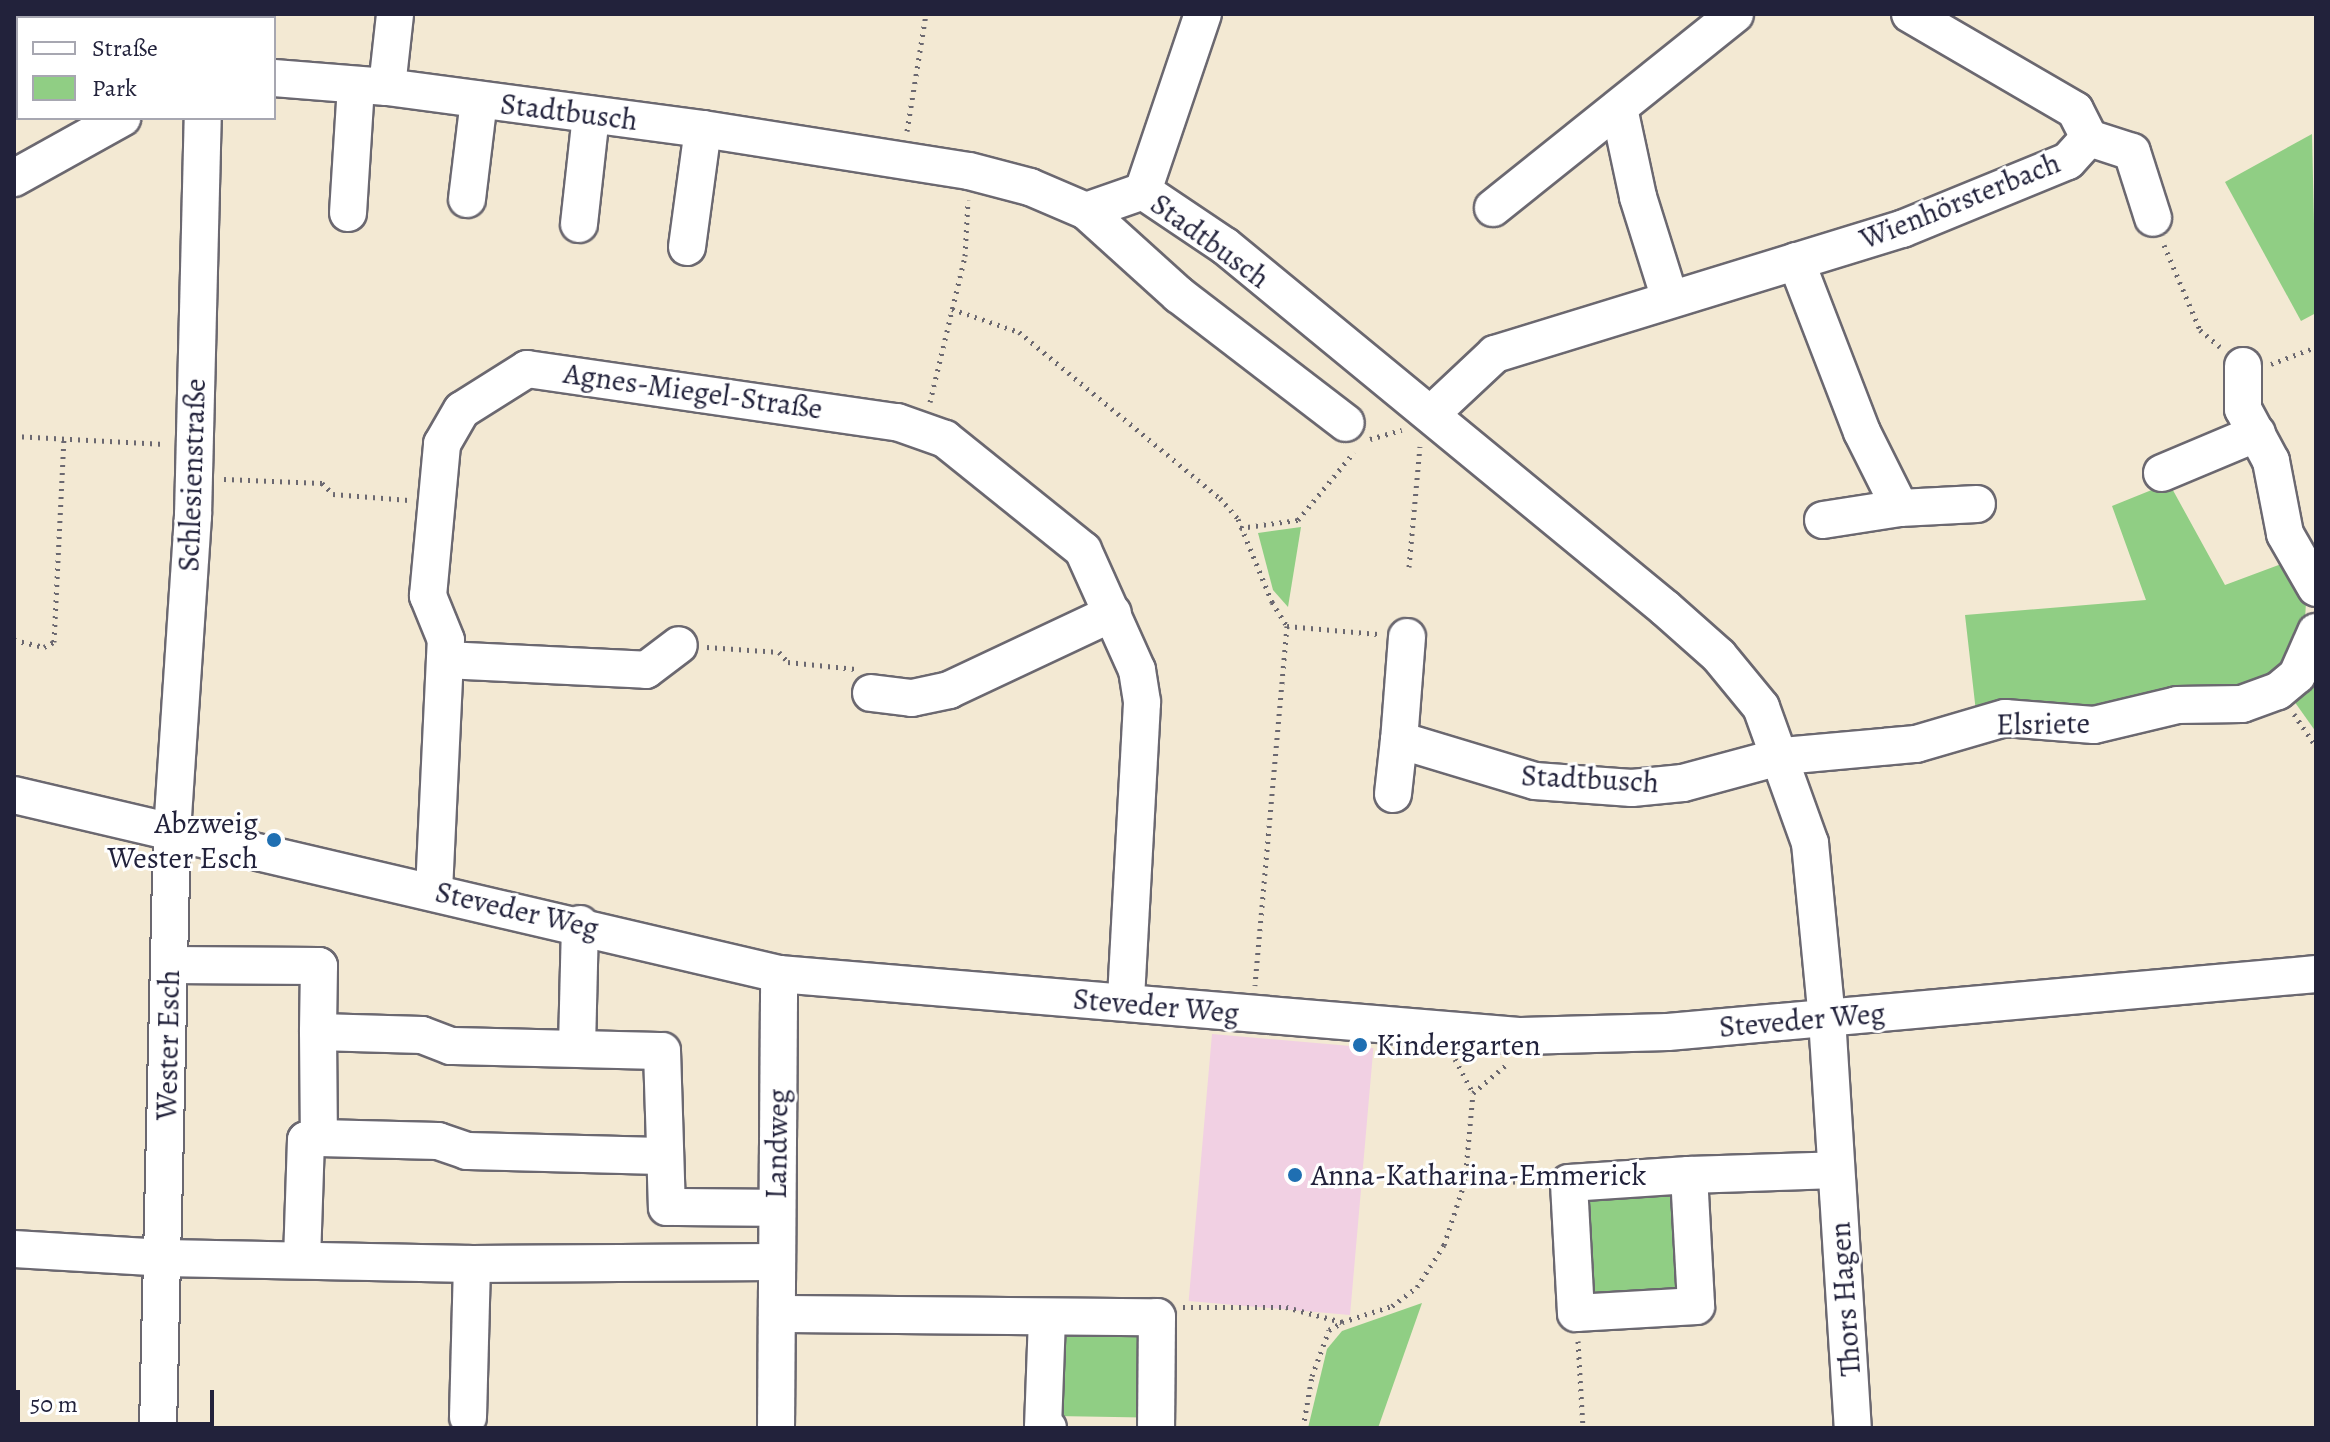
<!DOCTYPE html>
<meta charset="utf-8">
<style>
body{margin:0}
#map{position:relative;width:2330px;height:1442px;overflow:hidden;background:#f3e9d3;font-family:Alegreya,serif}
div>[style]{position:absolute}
.built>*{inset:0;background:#f1d0e3;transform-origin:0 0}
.green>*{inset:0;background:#90ce84;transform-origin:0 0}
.path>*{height:5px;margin-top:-2.5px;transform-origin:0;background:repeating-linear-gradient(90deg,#6b6870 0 2px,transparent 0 8px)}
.roads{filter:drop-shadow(2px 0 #6b6870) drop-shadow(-2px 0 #6b6870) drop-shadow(0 2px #6b6870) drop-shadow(0 -2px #6b6870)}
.minor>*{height:36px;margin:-18px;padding:0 18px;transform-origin:18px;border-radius:18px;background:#fff}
.dots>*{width:22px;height:22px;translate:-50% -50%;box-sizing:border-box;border:4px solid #fff;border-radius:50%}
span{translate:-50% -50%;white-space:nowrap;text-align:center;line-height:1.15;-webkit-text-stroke:6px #fff;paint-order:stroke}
.street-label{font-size:30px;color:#22223b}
.poi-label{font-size:30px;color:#22223b}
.right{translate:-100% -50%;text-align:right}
.left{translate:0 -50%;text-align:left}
.frame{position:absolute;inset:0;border:16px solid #22223b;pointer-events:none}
.legend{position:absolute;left:16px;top:16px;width:260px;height:104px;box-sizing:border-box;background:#fff;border:2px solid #a7a7b1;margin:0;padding:10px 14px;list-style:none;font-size:24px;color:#22223b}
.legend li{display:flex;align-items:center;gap:16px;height:40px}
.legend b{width:40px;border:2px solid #a7a7b1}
.scale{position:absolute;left:16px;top:1390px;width:198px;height:36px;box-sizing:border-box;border:4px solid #22223b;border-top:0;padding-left:10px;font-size:24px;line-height:28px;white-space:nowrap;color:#22223b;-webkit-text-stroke:6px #fff;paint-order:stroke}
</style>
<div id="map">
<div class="built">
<i style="left:1212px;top:1034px;width:162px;height:268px;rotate:5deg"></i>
</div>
<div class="green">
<i style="clip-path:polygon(2312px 134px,2316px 313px,2301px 321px,2225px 182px)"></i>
<i style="clip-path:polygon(2169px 483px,2225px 585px,2289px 561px,2306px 602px,2304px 638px,2275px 680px,2084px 713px,1976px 712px,1965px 615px,2146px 600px,2112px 506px)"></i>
<i style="clip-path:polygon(1301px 527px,1288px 607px,1273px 590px,1258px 533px)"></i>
<i style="clip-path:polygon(2316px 677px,2316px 732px,2294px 701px)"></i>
<i style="left:1675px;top:1194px;width:94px;height:90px;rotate:86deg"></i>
<i style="clip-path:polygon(1422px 1303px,1378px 1428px,1308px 1428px,1327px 1349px,1342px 1331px)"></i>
<i style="left:1057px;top:1329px;width:88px;height:87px;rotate:1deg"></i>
</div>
<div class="path">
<i style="left:907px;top:131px;width:119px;rotate:-80.8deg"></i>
<i style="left:2164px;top:245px;width:92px;rotate:67deg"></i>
<i style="left:2200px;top:330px;width:26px;rotate:40deg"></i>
<i style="left:952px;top:309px;width:71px;rotate:18.9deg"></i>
<i style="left:1019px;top:332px;width:261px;rotate:39.6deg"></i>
<i style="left:1220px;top:498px;width:28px;rotate:49deg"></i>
<i style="left:1238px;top:519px;width:90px;rotate:67.7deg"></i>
<i style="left:1272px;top:602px;width:28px;rotate:58deg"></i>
<i style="left:1287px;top:626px;width:361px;rotate:95.1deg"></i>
<i style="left:2271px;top:364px;width:48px;rotate:-20.7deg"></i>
<i style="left:930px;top:402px;width:150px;rotate:-76.5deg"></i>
<i style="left:965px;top:256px;width:56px;rotate:-86.9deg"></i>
<i style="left:14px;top:436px;width:151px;rotate:3deg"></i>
<i style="left:1370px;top:439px;width:33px;rotate:-16deg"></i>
<i style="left:224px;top:479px;width:98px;rotate:2.3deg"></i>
<i style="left:322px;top:483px;width:16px;rotate:45deg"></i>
<i style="left:333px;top:494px;width:76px;rotate:4.5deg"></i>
<i style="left:1240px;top:528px;width:59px;rotate:-7.9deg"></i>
<i style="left:1298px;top:520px;width:88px;rotate:-50.5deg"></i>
<i style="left:1409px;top:567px;width:121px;rotate:-84.8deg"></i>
<i style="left:1287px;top:626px;width:91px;rotate:5deg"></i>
<i style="left:14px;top:640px;width:31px;rotate:13deg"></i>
<i style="left:44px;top:647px;width:11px;rotate:-27deg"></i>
<i style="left:54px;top:642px;width:203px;rotate:-87.2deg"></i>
<i style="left:707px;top:647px;width:72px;rotate:4deg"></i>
<i style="left:779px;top:652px;width:13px;rotate:48deg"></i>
<i style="left:788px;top:662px;width:68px;rotate:5.9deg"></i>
<i style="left:2294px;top:714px;width:40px;rotate:56deg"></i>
<i style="left:1455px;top:1059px;width:38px;rotate:62deg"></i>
<i style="left:1465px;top:1181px;width:88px;rotate:-84.8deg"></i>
<i style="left:1473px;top:1093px;width:43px;rotate:-40.3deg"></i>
<i style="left:1183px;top:1307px;width:103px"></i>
<i style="left:1286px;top:1307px;width:58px;rotate:15deg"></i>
<i style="left:1342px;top:1322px;width:52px;rotate:-17.7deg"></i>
<i style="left:1392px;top:1306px;width:31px;rotate:-37deg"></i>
<i style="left:1417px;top:1287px;width:50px;rotate:-57.3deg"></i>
<i style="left:1444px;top:1245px;width:67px;rotate:-71.8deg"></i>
<i style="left:1465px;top:1181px;width:76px;rotate:0.8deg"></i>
<i style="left:1578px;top:1341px;width:87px;rotate:86.7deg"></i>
<i style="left:1303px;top:1428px;width:53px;rotate:-80.2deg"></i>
<i style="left:1312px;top:1376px;width:49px;rotate:-69.7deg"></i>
<i style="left:1329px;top:1330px;width:14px;rotate:-30deg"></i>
</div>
<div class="roads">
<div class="minor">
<i style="left:182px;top:14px;width:5px;rotate:53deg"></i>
<i style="left:1910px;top:14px;width:191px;rotate:30.2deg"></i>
<i style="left:2075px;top:110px;width:31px;rotate:63deg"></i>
<i style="left:274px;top:78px;width:113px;rotate:4.6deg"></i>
<i style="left:387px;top:87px;width:319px;rotate:7.6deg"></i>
<i style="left:703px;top:129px;width:269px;rotate:9deg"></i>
<i style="left:969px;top:171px;width:63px;rotate:14.7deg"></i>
<i style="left:1030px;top:187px;width:61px;rotate:23.2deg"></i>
<i style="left:1086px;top:211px;width:60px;rotate:-19.3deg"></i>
<i style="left:387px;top:87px;width:73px;rotate:-83.7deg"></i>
<i style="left:1619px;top:108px;width:91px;rotate:77.9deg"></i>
<i style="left:1638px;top:197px;width:107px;rotate:72.6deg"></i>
<i style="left:2089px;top:138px;width:45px;rotate:18deg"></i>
<i style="left:2132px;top:152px;width:69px;rotate:72.3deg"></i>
<i style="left:14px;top:178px;width:124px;rotate:-29.1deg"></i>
<i style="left:1143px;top:191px;width:99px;rotate:33.9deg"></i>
<i style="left:1225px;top:246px;width:570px;rotate:39.45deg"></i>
<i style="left:1665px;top:608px;width:72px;rotate:41.6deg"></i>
<i style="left:1719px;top:656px;width:66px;rotate:50.5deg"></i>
<i style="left:1761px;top:707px;width:145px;rotate:70.2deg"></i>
<i style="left:1810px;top:843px;width:176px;rotate:84.5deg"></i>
<i style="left:1827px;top:1018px;width:411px;rotate:86.4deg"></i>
<i style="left:1143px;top:191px;width:187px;rotate:-71.3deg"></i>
<i style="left:467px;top:199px;width:100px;rotate:-83.1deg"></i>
<i style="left:1493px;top:208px;width:310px;rotate:-38.7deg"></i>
<i style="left:1086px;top:211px;width:125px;rotate:42.1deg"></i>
<i style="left:1179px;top:295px;width:210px;rotate:37.5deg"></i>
<i style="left:348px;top:213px;width:128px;rotate:-86.4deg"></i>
<i style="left:579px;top:224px;width:110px;rotate:-83.7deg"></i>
<i style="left:687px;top:247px;width:119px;rotate:-82.3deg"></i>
<i style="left:1796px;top:261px;width:183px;rotate:68.9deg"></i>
<i style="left:1862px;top:432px;width:85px;rotate:63.4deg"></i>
<i style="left:1900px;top:508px;width:77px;rotate:-3deg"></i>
<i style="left:2243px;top:366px;width:43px;rotate:90deg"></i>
<i style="left:2243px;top:409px;width:59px;rotate:61.7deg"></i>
<i style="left:2271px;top:461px;width:74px;rotate:79.1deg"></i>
<i style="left:2285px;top:534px;width:62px;rotate:60.1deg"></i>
<i style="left:1431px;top:414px;width:88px;rotate:-43.2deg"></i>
<i style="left:1495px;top:354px;width:426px;rotate:-17.1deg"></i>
<i style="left:1902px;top:229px;width:179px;rotate:-22.3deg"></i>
<i style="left:2068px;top:161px;width:31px;rotate:-48deg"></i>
<i style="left:2162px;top:473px;width:103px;rotate:-22.8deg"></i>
<i style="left:1823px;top:520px;width:78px;rotate:-8.9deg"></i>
<i style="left:1407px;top:637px;width:103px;rotate:94.4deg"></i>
<i style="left:1399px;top:740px;width:142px;rotate:16.8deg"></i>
<i style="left:1535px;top:781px;width:97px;rotate:4.1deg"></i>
<i style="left:1632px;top:788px;width:51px;rotate:-5.6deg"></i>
<i style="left:1683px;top:783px;width:104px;rotate:-15.1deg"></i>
<i style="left:1783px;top:756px;width:134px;rotate:-5.2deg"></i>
<i style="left:1916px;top:744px;width:93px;rotate:-16.3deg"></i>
<i style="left:2005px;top:718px;width:89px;rotate:4.5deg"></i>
<i style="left:2094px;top:725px;width:85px;rotate:-13.5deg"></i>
<i style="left:2177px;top:705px;width:65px;rotate:-0.9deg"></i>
<i style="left:2242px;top:704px;width:38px;rotate:-20deg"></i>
<i style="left:2278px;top:691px;width:25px;rotate:-40deg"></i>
<i style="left:2297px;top:675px;width:47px;rotate:-66.2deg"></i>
<i style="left:445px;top:660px;width:201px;rotate:2.8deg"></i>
<i style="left:646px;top:670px;width:41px;rotate:-37.1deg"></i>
<i style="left:871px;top:693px;width:41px;rotate:7deg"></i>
<i style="left:912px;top:698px;width:38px;rotate:-12deg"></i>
<i style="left:949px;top:690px;width:181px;rotate:-25.2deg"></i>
<i style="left:1393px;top:794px;width:54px;rotate:-83.7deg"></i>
<i style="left:14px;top:795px;width:786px;rotate:13.17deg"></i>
<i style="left:779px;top:974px;width:745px;rotate:4.78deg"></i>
<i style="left:1521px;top:1036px;width:147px;rotate:-1.6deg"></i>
<i style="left:1668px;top:1032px;width:651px;rotate:-5.11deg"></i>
<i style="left:434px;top:891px;width:251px;rotate:-87.3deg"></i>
<i style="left:446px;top:640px;width:48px;rotate:-112.2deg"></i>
<i style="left:428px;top:596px;width:153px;rotate:-84.7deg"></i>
<i style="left:442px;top:444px;width:39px;rotate:-60deg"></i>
<i style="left:462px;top:410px;width:77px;rotate:-32.2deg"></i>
<i style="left:527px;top:369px;width:374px;rotate:8.2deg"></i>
<i style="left:897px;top:422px;width:51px;rotate:19.5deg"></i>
<i style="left:945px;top:439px;width:177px;rotate:38.8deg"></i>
<i style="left:1083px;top:550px;width:132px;rotate:65.8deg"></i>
<i style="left:1137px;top:670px;width:33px;rotate:81deg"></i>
<i style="left:1142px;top:703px;width:299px;rotate:93.1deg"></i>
<i style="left:170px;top:965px;width:149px;rotate:0.4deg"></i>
<i style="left:319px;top:966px;width:66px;rotate:90.9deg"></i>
<i style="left:318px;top:1032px;width:104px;rotate:1.7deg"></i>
<i style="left:422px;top:1035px;width:31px;rotate:21deg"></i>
<i style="left:451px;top:1046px;width:211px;rotate:1.4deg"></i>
<i style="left:662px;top:1051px;width:156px;rotate:88.2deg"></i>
<i style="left:667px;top:1207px;width:109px;rotate:0.5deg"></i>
<i style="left:318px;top:1032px;width:106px;rotate:89.5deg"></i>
<i style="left:319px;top:1138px;width:119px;rotate:1.4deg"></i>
<i style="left:438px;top:1141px;width:31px;rotate:19deg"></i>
<i style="left:467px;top:1151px;width:195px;rotate:1.5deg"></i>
<i style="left:577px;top:1047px;width:123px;rotate:-88.6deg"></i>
<i style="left:1689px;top:1175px;width:131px;rotate:86.9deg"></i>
<i style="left:1696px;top:1306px;width:120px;rotate:176.7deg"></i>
<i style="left:1576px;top:1313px;width:130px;rotate:-93.1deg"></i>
<i style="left:1569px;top:1183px;width:120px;rotate:-3.8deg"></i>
<i style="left:1689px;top:1175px;width:147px;rotate:-1.9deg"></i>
<i style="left:14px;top:1249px;width:150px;rotate:3.4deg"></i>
<i style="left:164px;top:1258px;width:308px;rotate:1.1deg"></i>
<i style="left:472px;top:1264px;width:303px;rotate:-0.4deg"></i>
<i style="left:302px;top:1260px;width:120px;rotate:-88.1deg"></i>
<i style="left:306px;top:1140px;width:13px;rotate:-9deg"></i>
<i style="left:777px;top:1314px;width:380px;rotate:0.5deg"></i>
<i style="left:1157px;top:1317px;width:111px;rotate:90.5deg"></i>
<i style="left:1047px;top:1318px;width:110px;rotate:92.1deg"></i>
<i style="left:1043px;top:1428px;width:5px"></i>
<i style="left:468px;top:1417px;width:153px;rotate:-88.5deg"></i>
<i style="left:158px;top:1428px;width:596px;rotate:-88.65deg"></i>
<i style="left:172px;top:832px;width:317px;rotate:-86.2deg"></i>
<i style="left:193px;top:516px;width:398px;rotate:-88.6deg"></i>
<i style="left:776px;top:1428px;width:454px;rotate:-89.6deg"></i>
</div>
</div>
<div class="dots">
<i style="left:274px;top:840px;background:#1f6fb2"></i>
<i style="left:1360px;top:1045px;background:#1f6fb2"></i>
<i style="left:1295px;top:1175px;background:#1f6fb2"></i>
</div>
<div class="street-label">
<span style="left:569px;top:112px;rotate:7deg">Stadtbusch</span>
<span style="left:1960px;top:201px;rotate:-22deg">Wienhörsterbach</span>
<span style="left:1210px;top:241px;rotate:36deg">Stadtbusch</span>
<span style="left:693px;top:391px;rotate:8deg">Agnes-Miegel-Straße</span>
<span style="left:192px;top:475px;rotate:-88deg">Schlesienstraße</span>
<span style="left:2043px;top:724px;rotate:-1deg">Elsriete</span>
<span style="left:1590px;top:779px;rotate:3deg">Stadtbusch</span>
<span style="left:517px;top:910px;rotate:13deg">Steveder Weg</span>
<span style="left:1156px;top:1006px;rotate:5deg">Steveder Weg</span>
<span style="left:1802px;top:1020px;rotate:-5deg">Steveder Weg</span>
<span style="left:168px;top:1045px;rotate:-89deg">Wester Esch</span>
<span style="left:777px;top:1144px;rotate:-89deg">Landweg</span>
<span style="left:1845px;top:1299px;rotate:-94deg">Thors Hagen</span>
</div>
<div class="poi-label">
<span class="right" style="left:258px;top:840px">Abzweig<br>Wester Esch</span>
<span class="left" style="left:1376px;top:1045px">Kindergarten</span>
<span class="left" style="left:1311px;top:1175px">Anna-Katharina-Emmerick</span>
</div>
<div class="frame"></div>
<ul class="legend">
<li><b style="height:10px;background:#fff"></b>Straße</li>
<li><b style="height:22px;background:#90ce84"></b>Park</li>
</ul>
<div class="scale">50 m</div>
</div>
